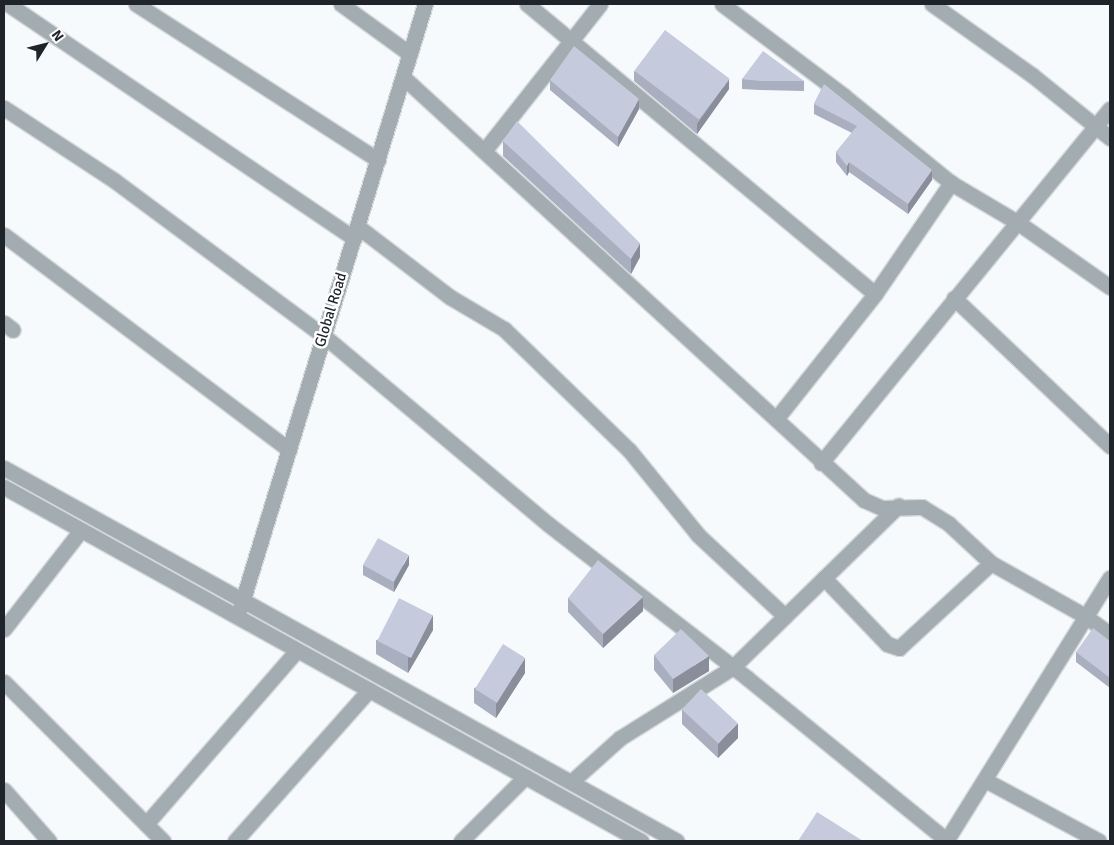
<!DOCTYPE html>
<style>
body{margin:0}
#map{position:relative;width:1114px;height:845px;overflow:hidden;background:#f7fafd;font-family:Signika,sans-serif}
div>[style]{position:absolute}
.roads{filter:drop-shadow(1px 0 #d4d8db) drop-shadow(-1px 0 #d4d8db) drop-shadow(0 1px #d4d8db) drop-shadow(0 -1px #d4d8db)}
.minor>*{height:15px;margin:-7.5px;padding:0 7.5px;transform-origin:7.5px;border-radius:7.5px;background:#a3acb0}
.wall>*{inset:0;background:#a9afbe}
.shaded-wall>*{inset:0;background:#8a8e9b}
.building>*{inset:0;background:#c5cbdd;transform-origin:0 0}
span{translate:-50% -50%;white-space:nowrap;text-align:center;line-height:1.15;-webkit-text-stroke:5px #fff;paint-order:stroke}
.street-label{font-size:15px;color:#1e2429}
.frame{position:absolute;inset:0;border:5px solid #1e2429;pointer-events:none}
.north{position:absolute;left:20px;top:20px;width:50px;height:50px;-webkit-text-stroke:4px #fff;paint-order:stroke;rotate:54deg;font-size:14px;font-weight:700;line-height:20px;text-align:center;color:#1e2429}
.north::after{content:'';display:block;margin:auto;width:18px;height:22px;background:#1e2429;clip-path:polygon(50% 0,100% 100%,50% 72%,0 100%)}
</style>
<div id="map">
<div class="roads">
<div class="minor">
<i style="left:8px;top:4px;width:418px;rotate:34.1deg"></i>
<i style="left:136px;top:4px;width:288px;rotate:32.8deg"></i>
<i style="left:341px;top:4px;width:85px;rotate:35.9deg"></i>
<i style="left:527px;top:4px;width:453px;rotate:39.8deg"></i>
<i style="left:722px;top:4px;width:153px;rotate:37deg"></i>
<i style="left:844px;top:96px;width:138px;rotate:39.1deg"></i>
<i style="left:951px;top:183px;width:77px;rotate:30.6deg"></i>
<i style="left:1017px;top:222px;width:113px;rotate:35deg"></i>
<i style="left:932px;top:4px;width:123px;rotate:35.4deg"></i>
<i style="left:1032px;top:75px;width:100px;rotate:38.9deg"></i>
<i style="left:403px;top:77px;width:626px;rotate:42.54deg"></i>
<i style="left:864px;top:500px;width:20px;rotate:24deg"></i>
<i style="left:882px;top:508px;width:40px;rotate:-1.4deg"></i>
<i style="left:922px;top:507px;width:32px;rotate:32deg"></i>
<i style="left:949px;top:524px;width:57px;rotate:42.9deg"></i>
<i style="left:991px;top:563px;width:108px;rotate:29.4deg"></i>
<i style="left:1085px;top:616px;width:31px;rotate:36deg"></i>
<i style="left:4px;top:108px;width:133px;rotate:33.3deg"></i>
<i style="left:115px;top:181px;width:260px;rotate:36.6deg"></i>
<i style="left:324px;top:336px;width:292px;rotate:40deg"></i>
<i style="left:548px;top:524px;width:252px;rotate:37.7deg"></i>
<i style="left:747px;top:678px;width:257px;rotate:39.1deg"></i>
<i style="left:484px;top:151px;width:187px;rotate:-51.7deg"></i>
<i style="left:357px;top:226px;width:117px;rotate:37.4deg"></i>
<i style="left:450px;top:297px;width:63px;rotate:30.7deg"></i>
<i style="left:504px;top:329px;width:174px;rotate:44.1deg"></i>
<i style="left:629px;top:450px;width:109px;rotate:50.9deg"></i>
<i style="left:698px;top:535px;width:119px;rotate:43deg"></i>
<i style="left:4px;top:235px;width:357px;rotate:37deg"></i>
<i style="left:954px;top:298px;width:215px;rotate:43.5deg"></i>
<i style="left:4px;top:323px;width:11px;rotate:38deg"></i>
<i style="left:776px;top:419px;width:159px;rotate:-51.6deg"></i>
<i style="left:875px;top:294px;width:135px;rotate:-55.6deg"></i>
<i style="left:821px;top:463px;width:457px;rotate:-50.8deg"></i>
<i style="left:4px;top:468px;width:769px;rotate:29deg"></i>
<i style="left:4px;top:487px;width:729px;rotate:29.06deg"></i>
<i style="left:824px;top:578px;width:91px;rotate:46.3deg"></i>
<i style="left:887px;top:644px;width:13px;rotate:18deg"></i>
<i style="left:899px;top:648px;width:125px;rotate:-42.7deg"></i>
<i style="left:240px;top:609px;width:633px;rotate:-73deg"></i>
<i style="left:4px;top:629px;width:125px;rotate:-52.1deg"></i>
<i style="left:4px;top:682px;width:225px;rotate:45deg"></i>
<i style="left:985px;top:780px;width:129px;rotate:28.2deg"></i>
<i style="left:571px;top:782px;width:66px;rotate:-41.9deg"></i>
<i style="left:620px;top:738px;width:133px;rotate:-32.1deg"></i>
<i style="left:733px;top:667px;width:231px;rotate:-44.3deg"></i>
<i style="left:4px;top:790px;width:68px;rotate:48.6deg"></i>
<i style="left:146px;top:824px;width:230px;rotate:-49deg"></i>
<i style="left:235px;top:841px;width:202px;rotate:-48.4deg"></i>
<i style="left:461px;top:841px;width:91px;rotate:-45deg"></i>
<i style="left:946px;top:841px;width:310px;rotate:-58.1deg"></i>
</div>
</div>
<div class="wall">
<i style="clip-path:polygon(634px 71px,729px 89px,697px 134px,634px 81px)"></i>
<i style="clip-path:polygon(742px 79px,804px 81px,804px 91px,760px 90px,742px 89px)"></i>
<i style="clip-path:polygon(550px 80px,639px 109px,618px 147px,550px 90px)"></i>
<i style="clip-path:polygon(824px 84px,932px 180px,908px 214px,849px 172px,847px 176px,836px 162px,836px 152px,852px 133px,814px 114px,814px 104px)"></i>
<i style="clip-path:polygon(503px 141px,640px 257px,631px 274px,503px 156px)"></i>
<i style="clip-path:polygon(363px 565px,409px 565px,394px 592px,363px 575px)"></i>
<i style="clip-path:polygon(568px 598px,643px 611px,603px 648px,568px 612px)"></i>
<i style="clip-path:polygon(433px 630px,408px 673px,376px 654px,376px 640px)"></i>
<i style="clip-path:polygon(1110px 641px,1110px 688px,1076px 662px,1076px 652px)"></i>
<i style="clip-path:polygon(654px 655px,709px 671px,673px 693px,654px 670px)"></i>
<i style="clip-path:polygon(525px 673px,496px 718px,474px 703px,474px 688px)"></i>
<i style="clip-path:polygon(682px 709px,738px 738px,718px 758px,682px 724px)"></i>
</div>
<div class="shaded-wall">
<i style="clip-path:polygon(729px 79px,729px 89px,697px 134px,697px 124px)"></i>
<i style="clip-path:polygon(639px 99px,639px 109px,618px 147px,618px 137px)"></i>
<i style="clip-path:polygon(849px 162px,849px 172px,847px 176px,847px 166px)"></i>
<i style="clip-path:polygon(932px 170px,932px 180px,908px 214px,908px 204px)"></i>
<i style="clip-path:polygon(640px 243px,640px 257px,631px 274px,631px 259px)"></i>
<i style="clip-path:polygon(409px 555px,409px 565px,394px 592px,394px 582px)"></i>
<i style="clip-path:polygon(643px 597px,643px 611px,603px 648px,603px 634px)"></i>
<i style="clip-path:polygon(433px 615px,433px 630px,408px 673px,408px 658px)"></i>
<i style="clip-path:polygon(709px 656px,709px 671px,673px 693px,673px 679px)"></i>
<i style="clip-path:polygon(525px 658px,525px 673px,496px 718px,496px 704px)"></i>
<i style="clip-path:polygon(738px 723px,738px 738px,718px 758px,718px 744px)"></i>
</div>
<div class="building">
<i style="left:665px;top:30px;width:81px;height:51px;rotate:37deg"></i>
<i style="clip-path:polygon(574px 46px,639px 99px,618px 137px,550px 80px)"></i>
<i style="clip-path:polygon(763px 51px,804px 81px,760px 81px,742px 79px)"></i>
<i style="clip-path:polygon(824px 84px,932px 170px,908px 204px,849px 162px,847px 166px,836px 152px,857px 126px,814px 104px)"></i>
<i style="clip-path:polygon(517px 121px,640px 243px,631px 259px,503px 141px)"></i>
<i style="left:378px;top:538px;width:35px;height:31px;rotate:29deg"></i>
<i style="clip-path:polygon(598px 560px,643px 597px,603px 634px,568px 598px)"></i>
<i style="left:399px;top:598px;width:38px;height:48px;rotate:27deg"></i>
<i style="clip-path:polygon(1093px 628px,1110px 641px,1110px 678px,1076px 652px)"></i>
<i style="clip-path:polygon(681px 629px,709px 656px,673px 679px,654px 655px)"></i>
<i style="left:503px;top:644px;width:26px;height:53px;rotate:32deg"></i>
<i style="left:701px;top:689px;width:50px;height:28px;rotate:43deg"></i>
<i style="clip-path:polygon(817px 812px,863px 841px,798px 841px)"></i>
</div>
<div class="street-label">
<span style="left:331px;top:310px;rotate:-73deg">Global Road</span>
</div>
<div class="frame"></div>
<div class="north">N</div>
</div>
